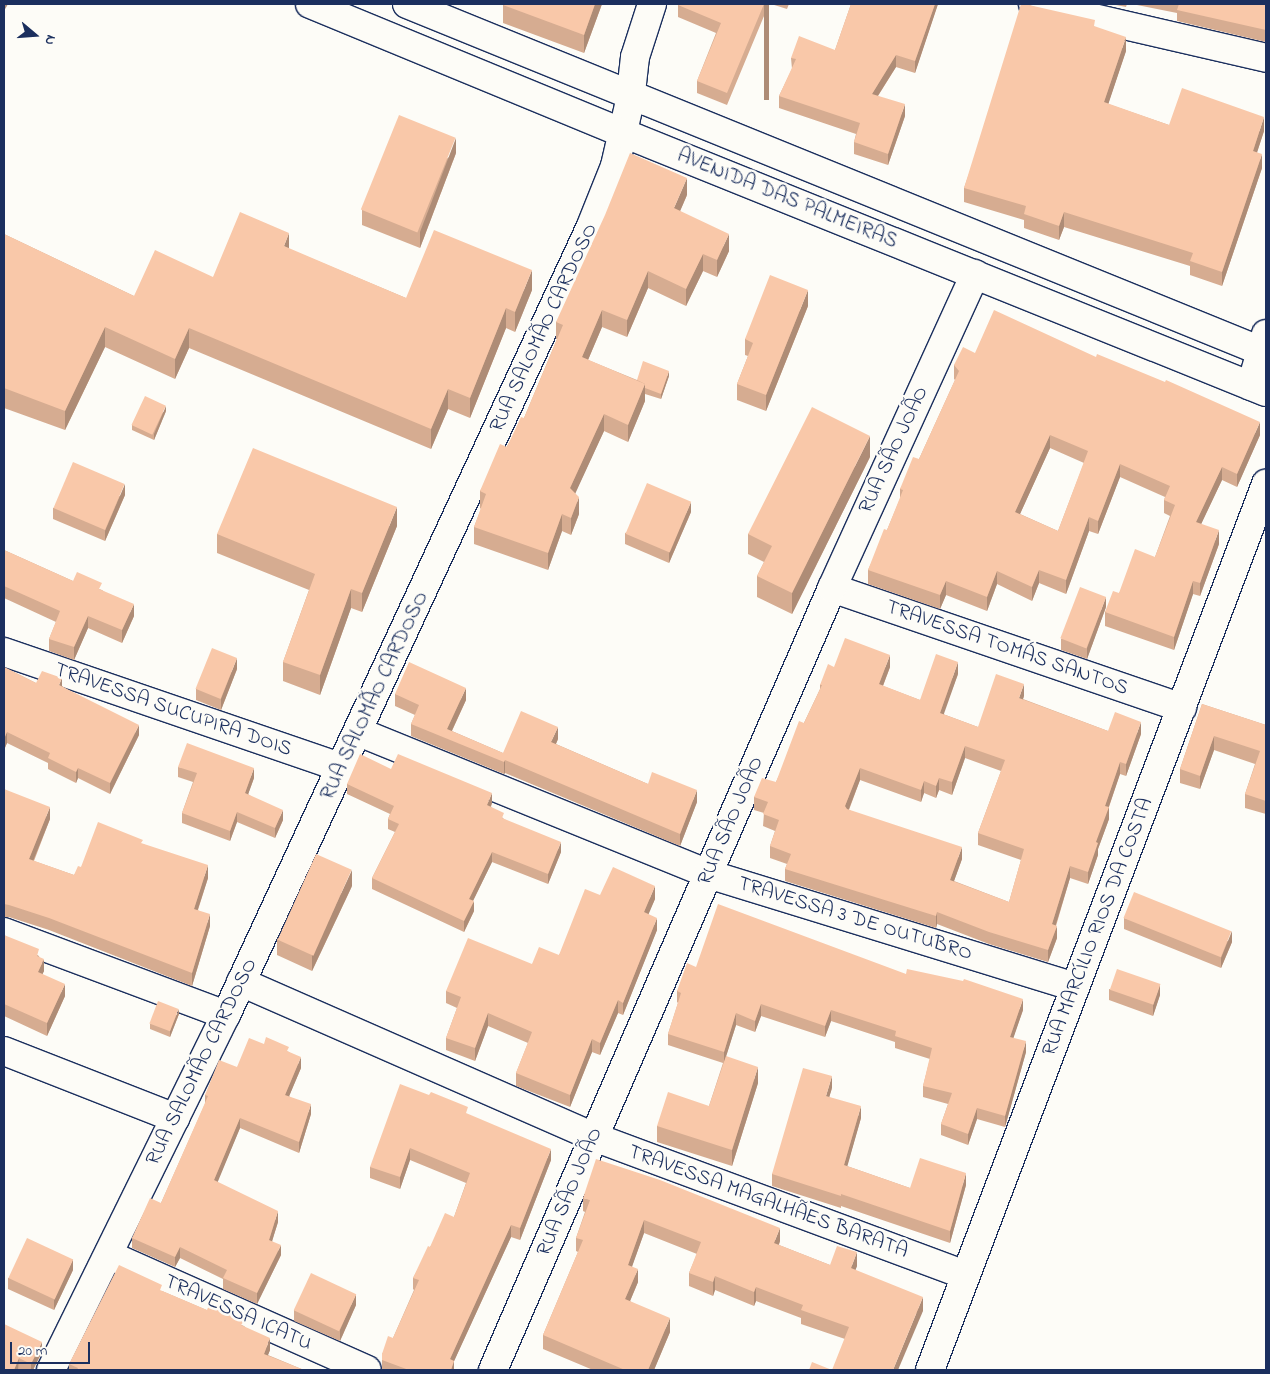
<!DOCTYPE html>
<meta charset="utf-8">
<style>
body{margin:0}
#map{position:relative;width:1270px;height:1374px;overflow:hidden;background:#fdfcf7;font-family:"Indie Flower",sans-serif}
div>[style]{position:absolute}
.roads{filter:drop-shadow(1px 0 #1b2f5e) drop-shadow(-1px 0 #1b2f5e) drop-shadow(0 1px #1b2f5e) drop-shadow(0 -1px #1b2f5e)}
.minor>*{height:28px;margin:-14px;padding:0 14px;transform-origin:14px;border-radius:14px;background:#fdfcf7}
.tertiary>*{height:28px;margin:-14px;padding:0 14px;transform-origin:14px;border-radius:14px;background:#fdfcf7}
.secondary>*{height:28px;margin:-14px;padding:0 14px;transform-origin:14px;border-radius:14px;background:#fdfcf7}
.wall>*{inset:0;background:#d6ac91}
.shaded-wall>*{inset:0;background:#ae8c76;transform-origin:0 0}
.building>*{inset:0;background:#f9c8a9;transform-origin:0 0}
span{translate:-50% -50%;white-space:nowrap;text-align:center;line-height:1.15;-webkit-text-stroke:5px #fdfcf7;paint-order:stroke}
.street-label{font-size:21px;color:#1b2f5e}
.frame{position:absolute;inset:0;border:5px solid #1b2f5e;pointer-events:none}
.north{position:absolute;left:10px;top:10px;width:50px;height:50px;-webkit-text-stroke:4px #fdfcf7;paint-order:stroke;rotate:108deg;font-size:14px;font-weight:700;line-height:20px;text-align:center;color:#1b2f5e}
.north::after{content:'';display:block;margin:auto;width:18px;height:22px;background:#1b2f5e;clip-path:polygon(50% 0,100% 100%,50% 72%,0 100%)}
.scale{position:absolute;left:10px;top:1342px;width:80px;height:22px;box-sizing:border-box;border:2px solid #1b2f5e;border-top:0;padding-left:6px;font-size:15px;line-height:18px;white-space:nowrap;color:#1b2f5e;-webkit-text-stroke:4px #fdfcf7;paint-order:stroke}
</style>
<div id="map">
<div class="roads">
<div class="minor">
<i style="left:1033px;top:4px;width:239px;rotate:13deg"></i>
<i style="left:832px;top:588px;width:370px;rotate:18.9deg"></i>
<i style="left:4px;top:652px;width:357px;rotate:18.9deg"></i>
<i style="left:359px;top:732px;width:377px;rotate:22.1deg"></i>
<i style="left:708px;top:874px;width:384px;rotate:17.1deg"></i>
<i style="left:4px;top:932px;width:237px;rotate:20.5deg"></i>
<i style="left:241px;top:982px;width:386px;rotate:23.7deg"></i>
<i style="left:594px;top:1137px;width:396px;rotate:20.4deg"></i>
<i style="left:4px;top:1051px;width:184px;rotate:21.4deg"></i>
<i style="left:109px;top:1255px;width:282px;rotate:24deg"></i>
<i style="left:493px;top:1370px;width:852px;rotate:-66.56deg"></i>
<i style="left:832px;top:588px;width:345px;rotate:-65.5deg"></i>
<i style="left:930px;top:1370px;width:948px;rotate:-69.23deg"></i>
</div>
<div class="tertiary">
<i style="left:1251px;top:386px;width:54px;rotate:-73.9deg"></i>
<i style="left:51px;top:1370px;width:396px;rotate:-63.8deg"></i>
<i style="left:226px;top:1015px;width:869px;rotate:-65.17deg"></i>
<i style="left:591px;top:226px;width:65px;rotate:-68.2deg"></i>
<i style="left:615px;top:166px;width:67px;rotate:-77deg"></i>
<i style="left:630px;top:101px;width:44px;rotate:-83.5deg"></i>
<i style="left:635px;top:57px;width:56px;rotate:-72.2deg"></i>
</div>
<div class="secondary">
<i style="left:310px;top:4px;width:339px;rotate:22.4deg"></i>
<i style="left:623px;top:133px;width:693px;rotate:21.94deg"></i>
<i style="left:407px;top:4px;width:927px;rotate:22.11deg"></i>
</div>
</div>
<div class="wall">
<i style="clip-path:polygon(499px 4px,602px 4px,584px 53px,503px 23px,503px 5px)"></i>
<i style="clip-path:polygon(678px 4px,769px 4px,727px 105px,697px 93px,697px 81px,716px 33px,678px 17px)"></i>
<i style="clip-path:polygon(771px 4px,789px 4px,787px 9px)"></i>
<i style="clip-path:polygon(851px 4px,938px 4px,915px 73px,896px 67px,878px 96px,905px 116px,888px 165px,854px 154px,854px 142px,856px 134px,779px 108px,779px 96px,792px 69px,791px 58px,835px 50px)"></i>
<i style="clip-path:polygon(1111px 4px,1127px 4px,1126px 7px)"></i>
<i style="clip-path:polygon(1132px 4px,1266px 4px,1266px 42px,1177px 21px,1177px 13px)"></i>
<i style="clip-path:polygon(1029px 5px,1095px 27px,1126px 51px,1108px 104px,1169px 125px,1264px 131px,1257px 152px,1262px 168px,1222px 286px,1190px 275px,1190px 266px,1064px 227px,1059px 240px,1024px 228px,1024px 220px,964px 202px,964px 188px)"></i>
<i style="clip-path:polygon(456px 153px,420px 248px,362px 225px,362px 210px)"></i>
<i style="clip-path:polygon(687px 195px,680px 211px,729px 251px,717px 277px,703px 271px,686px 306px,648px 288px,627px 337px,602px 327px,588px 360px,637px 380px,669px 376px,661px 399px,645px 394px,645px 401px,628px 442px,604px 431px,575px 493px,579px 514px,571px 535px,562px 531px,548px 570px,474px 544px,474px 527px,481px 509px,480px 508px,480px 491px,524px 418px,557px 339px,556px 339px,556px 322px)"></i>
<i style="clip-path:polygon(4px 234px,134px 296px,213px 277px,289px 249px,406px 298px,532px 290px,515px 332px,506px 328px,470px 418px,448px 409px,431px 449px,189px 348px,175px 379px,105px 347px,65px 430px,4px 408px)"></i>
<i style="clip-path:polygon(808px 306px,766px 411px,737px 400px,737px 384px,748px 356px,745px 355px,745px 339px)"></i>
<i style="clip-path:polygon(evenodd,975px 353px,1260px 435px,1237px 487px,1222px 480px,1201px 524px,1219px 544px,1200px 596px,1193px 594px,1174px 650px,1105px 626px,1105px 612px,1119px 593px,1155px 557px,1170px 516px,1164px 513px,1164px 500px,1165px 497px,1120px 477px,1098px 534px,1089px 531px,1066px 594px,1039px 583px,1032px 601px,997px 584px,987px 611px,946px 595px,940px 609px,868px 584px,868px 570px,887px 530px,900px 499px,900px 489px,919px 459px,955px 380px,954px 379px,954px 365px,975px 353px,1050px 448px,1084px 463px,1058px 531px,1020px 514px,1050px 448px)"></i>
<i style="clip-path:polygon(166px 411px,154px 440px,132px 430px,132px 425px)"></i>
<i style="clip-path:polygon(870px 457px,792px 614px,757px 597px,757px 576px,764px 562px,748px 554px,748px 534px)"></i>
<i style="clip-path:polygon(125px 495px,105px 541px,53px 519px,53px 508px)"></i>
<i style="clip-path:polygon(691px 512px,669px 563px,625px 544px,625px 533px)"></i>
<i style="clip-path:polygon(397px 526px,362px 612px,351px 608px,320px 695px,283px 681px,283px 662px,309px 590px,217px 553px,217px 534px)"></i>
<i style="clip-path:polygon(4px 550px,73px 581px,102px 590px,134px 616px,122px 643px,88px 628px,74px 660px,49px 651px,49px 639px,56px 622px,4px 598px)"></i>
<i style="clip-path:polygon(1106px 607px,1087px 659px,1061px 650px,1061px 639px)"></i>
<i style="clip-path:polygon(4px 667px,36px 683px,62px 686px,139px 735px,110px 794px,78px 778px,76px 783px,48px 769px,48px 763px,7px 743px,4px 750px)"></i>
<i style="clip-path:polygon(evenodd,834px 667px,890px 667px,883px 686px,920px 700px,958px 674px,943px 714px,978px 727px,1024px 696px,1023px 699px,1108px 731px,1141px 734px,1126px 776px,1120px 774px,1109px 807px,1109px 819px,1098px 849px,1098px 855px,1088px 884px,1070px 878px,1056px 926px,1057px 938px,1048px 962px,989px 944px,937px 924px,936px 928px,785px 881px,785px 869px,787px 864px,770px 858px,770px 846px,775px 831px,763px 826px,764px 813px,754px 810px,754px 797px,776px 782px,820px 689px,820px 685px,834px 667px,965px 758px,1001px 771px,978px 833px,978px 845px,1021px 860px,1009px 902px,954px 881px,962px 859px,849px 810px,860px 780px,921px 802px,924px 793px,936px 798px,939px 790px,952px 795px,965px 758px)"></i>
<i style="clip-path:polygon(237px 669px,221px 710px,196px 700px,196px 689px)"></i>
<i style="clip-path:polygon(395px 694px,466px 700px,452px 731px,503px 753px,558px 739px,556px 744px,648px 784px,697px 802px,680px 846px,505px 773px,504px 774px,411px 736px,411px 724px,415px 715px,395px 706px)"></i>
<i style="clip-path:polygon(1202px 704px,1266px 725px,1266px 814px,1245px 808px,1245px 794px,1255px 764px,1214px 750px,1200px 789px,1180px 783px,1180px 769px)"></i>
<i style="clip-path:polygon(178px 767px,254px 778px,248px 794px,283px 820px,275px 838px,237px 822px,230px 841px,182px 823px,182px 813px,193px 782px,178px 777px)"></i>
<i style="clip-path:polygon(391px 769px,492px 803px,491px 807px,504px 819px,561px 852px,548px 884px,492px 862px,473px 901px,474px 911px,464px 932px,372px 889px,372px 878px,395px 832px,388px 829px,388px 819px,390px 814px,347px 794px,347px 784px)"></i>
<i style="clip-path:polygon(4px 789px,50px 819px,34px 861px,74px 875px,81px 867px,143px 844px,208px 878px,198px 910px,210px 926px,192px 986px,49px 930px,9px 917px,4px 917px)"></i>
<i style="clip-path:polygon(352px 886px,312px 971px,277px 955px,277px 939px)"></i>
<i style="clip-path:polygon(600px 895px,655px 899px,648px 914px,657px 930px,623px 1015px,618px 1013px,600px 1055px,592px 1052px,570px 1107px,516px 1086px,516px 1073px,528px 1043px,488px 1026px,475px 1061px,446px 1050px,446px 1038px,457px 1008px,446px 1003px,446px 991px,532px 964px,559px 955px)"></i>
<i style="clip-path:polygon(1124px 918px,1232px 942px,1221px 968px,1124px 929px)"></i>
<i style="clip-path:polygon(4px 935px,39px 956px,44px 971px,42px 974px,65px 996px,47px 1036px,4px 1016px)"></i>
<i style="clip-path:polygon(696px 967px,906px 974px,1023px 1010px,1013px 1038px,1026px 1052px,1005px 1127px,977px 1119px,968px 1145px,941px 1135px,941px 1124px,948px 1104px,923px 1097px,923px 1086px,930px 1059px,895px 1048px,895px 1042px,831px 1021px,825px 1037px,761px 1016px,755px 1032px,736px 1025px,726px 1056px,758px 1083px,732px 1166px,657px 1142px,657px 1126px,709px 1106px,723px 1063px,668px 1045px,668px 1034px,678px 1003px,677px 1002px,677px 991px)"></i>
<i style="clip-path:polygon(1109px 989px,1160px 995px,1153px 1016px,1109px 1000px)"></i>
<i style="clip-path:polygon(179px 1014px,170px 1037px,150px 1029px,150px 1024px)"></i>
<i style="clip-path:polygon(264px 1044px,289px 1052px,301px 1068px,289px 1096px,311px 1114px,299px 1153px,240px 1128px,217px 1182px,278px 1222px,272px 1241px,281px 1255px,257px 1304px,223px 1289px,223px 1279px,180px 1258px,175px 1267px,132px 1248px,132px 1238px,161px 1203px,205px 1104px,205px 1095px)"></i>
<i style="clip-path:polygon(832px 1088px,829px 1097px,861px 1118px,847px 1166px,910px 1188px,966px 1185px,950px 1243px,841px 1206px,841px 1208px,772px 1186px,772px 1174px)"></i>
<i style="clip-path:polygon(468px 1115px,551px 1160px,520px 1240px,511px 1237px,454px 1361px,454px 1370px,382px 1370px,382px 1354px,393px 1338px,414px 1290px,413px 1289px,413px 1278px,430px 1247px,454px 1217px,466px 1183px,410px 1160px,400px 1189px,370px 1178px,370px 1167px)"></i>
<i style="clip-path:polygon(583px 1198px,780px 1241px,779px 1245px,830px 1265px,857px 1266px,855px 1270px,923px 1311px,845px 1339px,801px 1324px,801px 1318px,756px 1301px,754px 1306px,715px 1290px,713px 1296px,689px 1286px,689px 1273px,697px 1254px,644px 1233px,632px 1266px,638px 1282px,630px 1301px,670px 1332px,654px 1370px,593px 1370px,543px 1349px,543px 1335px,578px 1252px,576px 1251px,576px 1238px,585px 1212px,583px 1211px)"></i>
<i style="clip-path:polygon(73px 1270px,54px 1310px,8px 1289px,8px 1278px)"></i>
<i style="clip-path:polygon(162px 1291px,244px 1326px,270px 1350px,268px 1355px,304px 1370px,69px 1370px,69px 1364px)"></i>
<i style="clip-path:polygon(356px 1305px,340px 1341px,294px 1321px,294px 1310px)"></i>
<i style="clip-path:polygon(4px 1324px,42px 1352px,33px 1370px,22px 1370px,19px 1369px,18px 1370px,4px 1370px)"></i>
</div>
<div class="shaded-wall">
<i style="clip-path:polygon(4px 4px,8px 4px,4px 11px)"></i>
<i style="clip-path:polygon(595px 4px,602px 4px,584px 53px,584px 35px)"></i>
<i style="left:764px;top:4px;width:5px;height:96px"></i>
<i style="clip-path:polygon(935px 4px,938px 4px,915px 73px,915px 61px)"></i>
<i style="clip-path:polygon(1126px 37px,1126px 51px,1104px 117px,1104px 102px)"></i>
<i style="clip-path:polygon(896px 55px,896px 67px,872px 105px,872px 94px)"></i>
<i style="clip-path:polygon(905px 104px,905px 116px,888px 165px,888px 154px)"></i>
<i style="clip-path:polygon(1264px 117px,1264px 131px,1253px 165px,1253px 151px)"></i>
<i style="clip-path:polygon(456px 138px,456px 153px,420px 248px,420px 232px)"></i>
<i style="clip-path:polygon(1262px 154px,1262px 168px,1222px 286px,1222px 272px)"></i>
<i style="clip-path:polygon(687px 178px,687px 195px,674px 225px,674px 208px)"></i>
<i style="clip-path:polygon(1064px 212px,1064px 227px,1059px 240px,1059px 226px)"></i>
<i style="clip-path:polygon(289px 233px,289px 253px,284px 246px)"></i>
<i style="clip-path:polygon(729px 234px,729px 251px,717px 277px,717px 260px)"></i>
<i style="clip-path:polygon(703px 254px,703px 271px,686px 306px,686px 289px)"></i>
<i style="clip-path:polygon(532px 270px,532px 290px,515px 332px,515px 312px)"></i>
<i style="clip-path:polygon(648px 271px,648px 288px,627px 337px,627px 320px)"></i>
<i style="clip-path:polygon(808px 290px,808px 306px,766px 411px,766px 395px)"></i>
<i style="clip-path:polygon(506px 308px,506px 328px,470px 418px,470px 398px)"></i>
<i style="clip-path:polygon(602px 310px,602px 327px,582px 374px,582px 357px)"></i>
<i style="clip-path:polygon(105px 327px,105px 347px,65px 430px,65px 411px)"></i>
<i style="clip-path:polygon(189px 328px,189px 348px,175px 379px,175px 359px)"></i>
<i style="clip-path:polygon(669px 371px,669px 376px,661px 399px,661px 394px)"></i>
<i style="clip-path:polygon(645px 384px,645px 401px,628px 442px,628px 425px)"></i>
<i style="clip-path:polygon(448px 389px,448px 409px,431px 449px,431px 429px)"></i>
<i style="clip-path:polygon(166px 406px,166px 411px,154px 440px,154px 434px)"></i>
<i style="clip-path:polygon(604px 414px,604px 431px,570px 505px,570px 488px)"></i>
<i style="clip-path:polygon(1260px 422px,1260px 435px,1237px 487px,1237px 474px)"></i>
<i style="clip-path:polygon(1050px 435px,1050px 448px,1015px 525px,1015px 512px)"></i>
<i style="clip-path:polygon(870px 436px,870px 457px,792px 614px,792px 593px)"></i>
<i style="clip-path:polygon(1120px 464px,1120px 477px,1098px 534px,1098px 521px)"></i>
<i style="clip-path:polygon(1222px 467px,1222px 480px,1196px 535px,1196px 522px)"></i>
<i style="clip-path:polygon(125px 484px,125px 495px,105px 541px,105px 531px)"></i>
<i style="clip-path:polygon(579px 497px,579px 514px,571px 535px,571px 518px)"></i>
<i style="clip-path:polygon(691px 502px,691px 512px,669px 563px,669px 552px)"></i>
<i style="clip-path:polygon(397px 507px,397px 526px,362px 612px,362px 593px)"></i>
<i style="clip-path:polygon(562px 514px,562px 531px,548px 570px,548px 553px)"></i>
<i style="clip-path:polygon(1089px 517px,1089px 531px,1066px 594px,1066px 580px)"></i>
<i style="clip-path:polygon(1219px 530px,1219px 544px,1200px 596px,1200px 583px)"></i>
<i style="clip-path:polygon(1039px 570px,1039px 583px,1032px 601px,1032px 587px)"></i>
<i style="clip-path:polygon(997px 571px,997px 584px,987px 611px,987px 597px)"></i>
<i style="clip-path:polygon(946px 581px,946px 595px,940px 609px,940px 595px)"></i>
<i style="clip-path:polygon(1193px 581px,1193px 594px,1174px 650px,1174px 637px)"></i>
<i style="clip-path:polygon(351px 589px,351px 608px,320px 695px,320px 675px)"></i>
<i style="clip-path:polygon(1106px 597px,1106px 607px,1087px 659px,1087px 648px)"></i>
<i style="clip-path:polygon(134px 604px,134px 616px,122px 643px,122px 630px)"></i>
<i style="clip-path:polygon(88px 616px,88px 628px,74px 660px,74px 647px)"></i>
<i style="clip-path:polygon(890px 655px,890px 667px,879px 696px,879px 684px)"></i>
<i style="clip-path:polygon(237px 658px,237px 669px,221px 710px,221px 699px)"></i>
<i style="clip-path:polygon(958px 662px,958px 674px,940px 725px,940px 713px)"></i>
<i style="clip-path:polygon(62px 678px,62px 688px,59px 685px)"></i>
<i style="clip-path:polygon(1024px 684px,1024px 696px,1019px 710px,1019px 698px)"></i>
<i style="clip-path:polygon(466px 688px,466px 700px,448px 739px,447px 729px)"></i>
<i style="clip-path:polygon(1141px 722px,1141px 734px,1126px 776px,1126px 764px)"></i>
<i style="clip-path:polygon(139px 725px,139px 735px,110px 794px,110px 783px)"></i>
<i style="clip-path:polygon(558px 727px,558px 739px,551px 755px,551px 742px)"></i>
<i style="clip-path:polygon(7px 732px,7px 743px,4px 750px,4px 739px)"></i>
<i style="clip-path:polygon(1214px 736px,1214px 750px,1200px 789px,1200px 776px)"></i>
<i style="clip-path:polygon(965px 746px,965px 758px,952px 795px,952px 782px)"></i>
<i style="clip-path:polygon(505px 760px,505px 773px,504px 774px,504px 762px)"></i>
<i style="clip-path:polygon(1120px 762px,1120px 774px,1108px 809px,1109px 807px,1109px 819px,1098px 849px,1098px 855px,1088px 884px,1088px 872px,1105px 806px)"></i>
<i style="clip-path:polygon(78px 768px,78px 778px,76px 783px,76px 772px)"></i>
<i style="clip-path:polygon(254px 768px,254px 778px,245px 803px,245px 793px)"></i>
<i style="clip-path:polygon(860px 768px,860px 780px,845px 819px,845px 806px)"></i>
<i style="clip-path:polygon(939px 778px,939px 790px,936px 798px,936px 786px)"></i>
<i style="clip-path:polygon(924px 781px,924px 793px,921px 802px,921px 790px)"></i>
<i style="clip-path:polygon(697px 790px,697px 802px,680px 846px,680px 834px)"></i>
<i style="clip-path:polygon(492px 793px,492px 803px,487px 815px,487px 805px)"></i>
<i style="clip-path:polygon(50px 807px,50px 819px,29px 871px,29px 859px)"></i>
<i style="clip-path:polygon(283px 810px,283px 820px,275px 838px,275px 828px)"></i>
<i style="clip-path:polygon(237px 812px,237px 822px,230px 841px,230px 831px)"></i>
<i style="clip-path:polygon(561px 842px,561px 852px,548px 884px,548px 874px)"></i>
<i style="clip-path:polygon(962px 847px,962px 859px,950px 892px,950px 880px)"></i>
<i style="clip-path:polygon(492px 852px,492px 862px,469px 909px,469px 899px)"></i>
<i style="clip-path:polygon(208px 865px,208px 878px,194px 921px,194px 909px)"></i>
<i style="clip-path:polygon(1070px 866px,1070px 878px,1052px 937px,1052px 924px)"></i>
<i style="clip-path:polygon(352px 870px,352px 886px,312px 971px,312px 956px)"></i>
<i style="clip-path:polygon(655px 886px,655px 899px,644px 925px,644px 912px)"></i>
<i style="clip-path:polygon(474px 901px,474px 911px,464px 932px,464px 921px)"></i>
<i style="clip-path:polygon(937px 912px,937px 924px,936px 928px,936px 916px)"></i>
<i style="clip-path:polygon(210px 914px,210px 926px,192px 986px,192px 973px)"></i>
<i style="clip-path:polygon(657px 918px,657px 930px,623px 1015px,623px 1003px)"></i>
<i style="clip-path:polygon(1057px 926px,1057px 938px,1048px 962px,1048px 950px)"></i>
<i style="clip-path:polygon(1232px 931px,1232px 942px,1221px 968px,1221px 958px)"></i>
<i style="clip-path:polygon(44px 959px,44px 971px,38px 984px,38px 972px)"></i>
<i style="clip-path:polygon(65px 984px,65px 996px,47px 1036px,47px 1023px)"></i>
<i style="clip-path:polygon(1160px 984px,1160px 995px,1153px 1016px,1153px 1005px)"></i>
<i style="clip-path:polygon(1023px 999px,1023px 1010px,1010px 1048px,1010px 1037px)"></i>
<i style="clip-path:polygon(618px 1000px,618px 1013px,600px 1055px,600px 1043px)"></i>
<i style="clip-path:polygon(761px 1004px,761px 1016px,755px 1032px,755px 1021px)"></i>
<i style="clip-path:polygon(179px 1009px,179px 1014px,170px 1037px,170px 1031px)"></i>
<i style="clip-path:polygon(831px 1010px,831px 1021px,825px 1037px,825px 1026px)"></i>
<i style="clip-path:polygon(488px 1013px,488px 1026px,475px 1061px,475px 1048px)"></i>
<i style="clip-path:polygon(736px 1013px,736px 1025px,724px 1063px,724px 1052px)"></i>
<i style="clip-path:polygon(592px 1039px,592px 1052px,570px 1107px,570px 1095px)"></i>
<i style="clip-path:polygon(1026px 1041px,1026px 1052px,1005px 1127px,1005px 1116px)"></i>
<i style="clip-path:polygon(301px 1057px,301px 1068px,285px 1106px,285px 1095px)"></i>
<i style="clip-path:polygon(758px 1067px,758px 1083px,732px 1166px,732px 1150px)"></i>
<i style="clip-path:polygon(832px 1076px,832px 1088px,826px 1108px,826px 1096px)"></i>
<i style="clip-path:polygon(311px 1104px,311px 1114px,299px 1153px,299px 1142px)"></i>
<i style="clip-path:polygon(861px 1106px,861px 1118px,844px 1178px,844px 1165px)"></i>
<i style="clip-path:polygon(977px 1108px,977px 1119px,968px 1145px,968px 1134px)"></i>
<i style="clip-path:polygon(240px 1118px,240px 1128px,214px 1191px,214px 1180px)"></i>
<i style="clip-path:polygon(410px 1148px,410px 1160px,400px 1189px,400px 1177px)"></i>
<i style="clip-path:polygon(551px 1149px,551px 1160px,520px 1240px,520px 1228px)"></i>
<i style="clip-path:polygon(966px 1173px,966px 1185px,950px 1243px,950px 1231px)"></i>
<i style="clip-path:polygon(278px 1211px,278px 1222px,269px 1251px,269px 1240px)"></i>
<i style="clip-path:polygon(644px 1220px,644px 1233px,628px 1278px,628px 1265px)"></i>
<i style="clip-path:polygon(511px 1225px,511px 1237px,450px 1370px,450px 1359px)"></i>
<i style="clip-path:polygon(780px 1228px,780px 1241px,774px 1256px,774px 1243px)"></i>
<i style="clip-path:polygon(281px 1245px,281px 1255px,257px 1304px,257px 1293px)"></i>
<i style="clip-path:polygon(180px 1247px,180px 1258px,175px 1267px,175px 1257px)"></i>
<i style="clip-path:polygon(857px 1252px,857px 1266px,851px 1282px,851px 1268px)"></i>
<i style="clip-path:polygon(73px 1259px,73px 1270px,54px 1310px,54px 1300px)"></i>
<i style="clip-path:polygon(638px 1269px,638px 1282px,625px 1313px,625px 1299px)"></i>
<i style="clip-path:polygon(715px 1276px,715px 1290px,713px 1296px,713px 1282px)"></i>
<i style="clip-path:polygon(756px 1287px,756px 1301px,754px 1306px,754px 1292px)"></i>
<i style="clip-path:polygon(356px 1294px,356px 1305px,340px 1341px,340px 1330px)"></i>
<i style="clip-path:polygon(923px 1297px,923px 1311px,898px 1370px,893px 1370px)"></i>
<i style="clip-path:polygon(670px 1318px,670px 1332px,654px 1370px,648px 1370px)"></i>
<i style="clip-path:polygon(270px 1338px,270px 1350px,264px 1365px,264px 1354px)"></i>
<i style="clip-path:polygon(42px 1342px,42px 1352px,33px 1370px,31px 1370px,31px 1364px)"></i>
<i style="clip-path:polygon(19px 1358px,18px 1370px,14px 1370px)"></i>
<i style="clip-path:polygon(454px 1361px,454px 1370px,451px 1370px)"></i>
</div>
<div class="building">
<i style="clip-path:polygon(503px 4px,595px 4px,584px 35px,503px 5px)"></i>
<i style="clip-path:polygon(678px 4px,764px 4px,727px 93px,697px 81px,721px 23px,678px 5px)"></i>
<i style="clip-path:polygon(851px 4px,935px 4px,915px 61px,896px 55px,872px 94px,905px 104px,888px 154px,854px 142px,860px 123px,779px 96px,796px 59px,791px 58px,799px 36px,835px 50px)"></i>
<i style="clip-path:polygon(1021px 4px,1027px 4px,1029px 5px,1095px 20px,1094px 26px,1126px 37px,1104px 102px,1169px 125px,1182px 88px,1264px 117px,1253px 151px,1262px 154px,1222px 272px,1190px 261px,1193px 253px,1064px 212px,1059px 226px,1024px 214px,1026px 206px,964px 188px)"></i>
<i style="clip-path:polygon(1179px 4px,1266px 4px,1266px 30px,1177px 10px)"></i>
<i style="left:399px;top:115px;width:61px;height:102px;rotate:22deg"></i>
<i style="clip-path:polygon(630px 153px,687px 178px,674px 208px,729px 234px,717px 260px,703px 254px,686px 289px,648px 271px,627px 320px,602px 310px,582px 357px,645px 384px,628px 425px,604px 414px,570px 488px,579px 497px,571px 518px,562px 514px,548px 553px,474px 527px,486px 494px,480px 491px,500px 444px,507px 447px,521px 417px,524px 418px,563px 325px,556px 322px,605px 215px)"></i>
<i style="clip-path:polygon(240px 212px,289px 233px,284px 246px,406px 298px,434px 230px,532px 270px,515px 312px,506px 308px,470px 398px,448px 389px,431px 429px,189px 328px,175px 359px,105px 327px,65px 411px,4px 388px,4px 234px,134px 296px,155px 250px,213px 277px)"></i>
<i style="clip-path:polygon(770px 275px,808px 290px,766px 395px,737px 384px,753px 343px,745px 339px)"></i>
<i style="clip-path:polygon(evenodd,994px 310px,1096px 357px,1097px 354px,1165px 382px,1166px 380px,1260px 422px,1237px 474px,1222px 467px,1196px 522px,1219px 530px,1200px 583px,1193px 581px,1174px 637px,1105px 612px,1113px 591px,1119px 593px,1135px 549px,1155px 557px,1175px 505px,1164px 500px,1170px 486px,1120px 464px,1098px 521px,1089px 517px,1066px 580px,1039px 570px,1032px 587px,997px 571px,987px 597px,946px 581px,940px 595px,868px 570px,884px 529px,887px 530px,903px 490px,900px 489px,913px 457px,919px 459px,959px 371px,954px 365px,963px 347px,975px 353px,994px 310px,1050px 435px,1088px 451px,1058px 531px,1015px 512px,1050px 435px)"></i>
<i style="clip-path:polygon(643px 361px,669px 371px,661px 394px,645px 388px,645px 384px,637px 380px)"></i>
<i style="left:145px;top:396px;width:23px;height:32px;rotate:25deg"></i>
<i style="clip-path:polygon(812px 407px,870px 436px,792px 593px,757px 576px,772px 546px,748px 534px)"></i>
<i style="clip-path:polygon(253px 448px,397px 507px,362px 593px,351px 589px,320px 675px,283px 662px,315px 574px,217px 534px)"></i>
<i style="left:73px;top:462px;width:56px;height:50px;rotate:23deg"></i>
<i style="left:647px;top:483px;width:48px;height:55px;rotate:23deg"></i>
<i style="clip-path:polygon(4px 550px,73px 581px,77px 572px,102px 583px,99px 589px,134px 604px,122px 630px,88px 616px,74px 647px,49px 639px,60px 611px,4px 586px)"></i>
<i style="left:1080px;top:587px;width:28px;height:55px;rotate:21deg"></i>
<i style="clip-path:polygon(evenodd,845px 638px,890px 655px,879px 684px,920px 700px,936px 654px,958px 662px,940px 713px,978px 727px,996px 674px,1024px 684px,1019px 698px,1108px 731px,1115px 712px,1141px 722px,1126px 764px,1120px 762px,1105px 806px,1109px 807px,1096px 842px,1098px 843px,1088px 872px,1070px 866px,1052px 924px,1057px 926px,1048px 950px,989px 932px,937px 912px,936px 916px,785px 869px,791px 854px,770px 846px,779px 820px,763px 814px,768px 802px,754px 797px,762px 778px,776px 782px,799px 721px,804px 723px,822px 685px,820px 685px,828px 664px,834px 667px,845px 638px,965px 746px,1005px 760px,978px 833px,1024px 849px,1009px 902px,950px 880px,962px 847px,847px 809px,845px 806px,860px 768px,921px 790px,924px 781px,936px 786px,939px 778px,952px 782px,965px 746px)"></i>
<i style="left:212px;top:648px;width:27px;height:44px;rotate:22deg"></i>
<i style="clip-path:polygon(409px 662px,466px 688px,447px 729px,503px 753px,521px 711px,558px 727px,551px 742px,648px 784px,652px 772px,697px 790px,680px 834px,505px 760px,504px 762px,411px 724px,419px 705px,395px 694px)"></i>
<i style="clip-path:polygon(4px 667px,36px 683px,42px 671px,62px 678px,59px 685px,139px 725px,110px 783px,78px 768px,76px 772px,48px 758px,50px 753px,7px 732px,4px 739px)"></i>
<i style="clip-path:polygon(1202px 704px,1266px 725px,1266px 801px,1245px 794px,1260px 751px,1214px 736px,1200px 776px,1180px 769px)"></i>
<i style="clip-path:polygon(187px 743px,254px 768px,245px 793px,283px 810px,275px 828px,237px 812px,230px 831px,182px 813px,197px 773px,178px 767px)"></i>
<i style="clip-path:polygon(360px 754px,391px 769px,398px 754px,492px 793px,487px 805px,504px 813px,502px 818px,561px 842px,548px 874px,492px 852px,469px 899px,474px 901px,464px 921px,372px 878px,399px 824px,388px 819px,394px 806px,347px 784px)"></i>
<i style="clip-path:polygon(4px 789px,50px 807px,29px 859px,74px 875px,78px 866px,81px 867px,98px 822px,143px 840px,141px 843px,208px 865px,194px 909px,210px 914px,192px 973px,49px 918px,9px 905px,4px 904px)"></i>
<i style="left:316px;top:854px;width:39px;height:94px;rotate:24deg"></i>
<i style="clip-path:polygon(613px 867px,655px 886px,644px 912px,657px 918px,623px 1003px,618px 1000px,600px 1043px,592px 1039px,570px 1095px,516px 1073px,532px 1032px,488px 1013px,475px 1048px,446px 1038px,461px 997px,446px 991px,468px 938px,532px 964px,539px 947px,559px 955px,585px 889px,600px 895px)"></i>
<i style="left:1134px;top:892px;width:105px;height:28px;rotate:22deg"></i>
<i style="clip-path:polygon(718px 904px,906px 974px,907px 969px,963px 981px,964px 979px,1023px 999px,1010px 1037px,1026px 1041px,1005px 1116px,977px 1108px,968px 1134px,941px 1124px,952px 1093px,923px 1086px,932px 1048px,895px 1036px,896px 1031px,831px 1010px,825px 1026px,761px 1004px,755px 1021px,736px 1013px,724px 1052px,668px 1034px,681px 993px,677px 991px,687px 963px,696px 967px)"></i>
<i style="clip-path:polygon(4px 935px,39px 949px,37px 956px,44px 959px,38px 972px,65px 984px,47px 1023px,4px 1004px)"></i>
<i style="left:1117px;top:969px;width:46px;height:22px;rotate:19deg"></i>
<i style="left:158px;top:1001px;width:22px;height:24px;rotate:21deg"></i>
<i style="clip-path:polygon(266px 1037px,289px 1047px,287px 1051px,301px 1057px,285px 1095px,311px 1104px,299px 1142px,240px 1118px,214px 1180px,278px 1211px,269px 1240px,281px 1245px,257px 1293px,223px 1278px,227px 1270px,180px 1247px,175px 1257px,132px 1238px,150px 1198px,161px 1203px,208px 1096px,205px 1095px,219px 1060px,237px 1067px,249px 1038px,264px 1044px)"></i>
<i style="clip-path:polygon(726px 1056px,758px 1067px,732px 1150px,657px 1126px,668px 1092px,709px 1106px)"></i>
<i style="clip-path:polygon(803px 1068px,832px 1076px,826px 1096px,861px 1106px,844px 1165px,910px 1188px,920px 1158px,966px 1173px,950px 1231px,841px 1194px,841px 1196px,772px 1174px)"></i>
<i style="clip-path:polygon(400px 1084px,429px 1095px,431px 1092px,468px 1107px,466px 1113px,551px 1149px,520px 1228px,511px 1225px,450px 1359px,454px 1361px,451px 1370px,409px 1370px,382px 1360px,382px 1354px,388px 1336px,393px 1338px,419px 1280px,413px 1278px,428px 1246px,430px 1247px,445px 1213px,454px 1217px,470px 1173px,410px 1148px,400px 1177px,370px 1167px)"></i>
<i style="clip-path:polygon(596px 1159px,660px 1180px,780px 1228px,774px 1243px,830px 1265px,837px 1246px,857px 1252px,851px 1268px,923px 1297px,893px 1370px,832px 1370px,849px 1327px,801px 1310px,803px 1305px,756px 1287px,754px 1292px,715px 1276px,713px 1282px,689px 1273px,701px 1242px,644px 1220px,628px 1265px,638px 1269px,625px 1299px,670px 1318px,648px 1370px,625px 1370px,543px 1335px,583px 1240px,576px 1238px,590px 1200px,583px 1198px)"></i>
<i style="left:27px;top:1238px;width:51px;height:44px;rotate:25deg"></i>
<i style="clip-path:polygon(119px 1265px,162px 1285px,160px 1290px,207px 1310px,209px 1305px,244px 1321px,241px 1325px,270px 1338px,264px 1354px,304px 1370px,77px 1370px,78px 1368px,69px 1364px)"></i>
<i style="left:311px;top:1273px;width:50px;height:41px;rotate:25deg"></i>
<i style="clip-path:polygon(4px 1324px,42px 1342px,31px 1364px,19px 1358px,14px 1370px,4px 1370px)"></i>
<i style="clip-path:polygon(812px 1362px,832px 1370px,809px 1370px)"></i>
</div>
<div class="street-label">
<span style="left:787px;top:199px;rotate:22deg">AVENIDA DAS PALMEIRAS</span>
<span style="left:544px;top:328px;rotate:-65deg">RUA SALOMÃO CARDOSO</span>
<span style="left:894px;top:450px;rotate:-65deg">RUA SÃO JOÃO</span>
<span style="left:1007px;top:648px;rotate:19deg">TRAVESSA TOMÁS SANTOS</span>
<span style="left:375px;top:696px;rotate:-65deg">RUA SALOMÃO CARDOSO</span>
<span style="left:173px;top:710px;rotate:19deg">TRAVESSA SUCUPIRA DOIS</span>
<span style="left:731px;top:821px;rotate:-67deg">RUA SÃO JOÃO</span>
<span style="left:855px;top:919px;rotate:17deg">TRAVESSA 3 DE OUTUBRO</span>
<span style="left:1098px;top:927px;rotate:-69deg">RUA MARCÍLIO RIOS DA COSTA</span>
<span style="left:202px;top:1062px;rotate:-64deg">RUA SALOMÃO CARDOSO</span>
<span style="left:570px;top:1192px;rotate:-67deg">RUA SÃO JOÃO</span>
<span style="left:768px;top:1202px;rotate:20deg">TRAVESSA MAGALHÃES BARATA</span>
<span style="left:238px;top:1313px;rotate:24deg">TRAVESSA ICATU</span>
</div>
<div class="frame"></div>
<div class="north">N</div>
<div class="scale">20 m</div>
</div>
